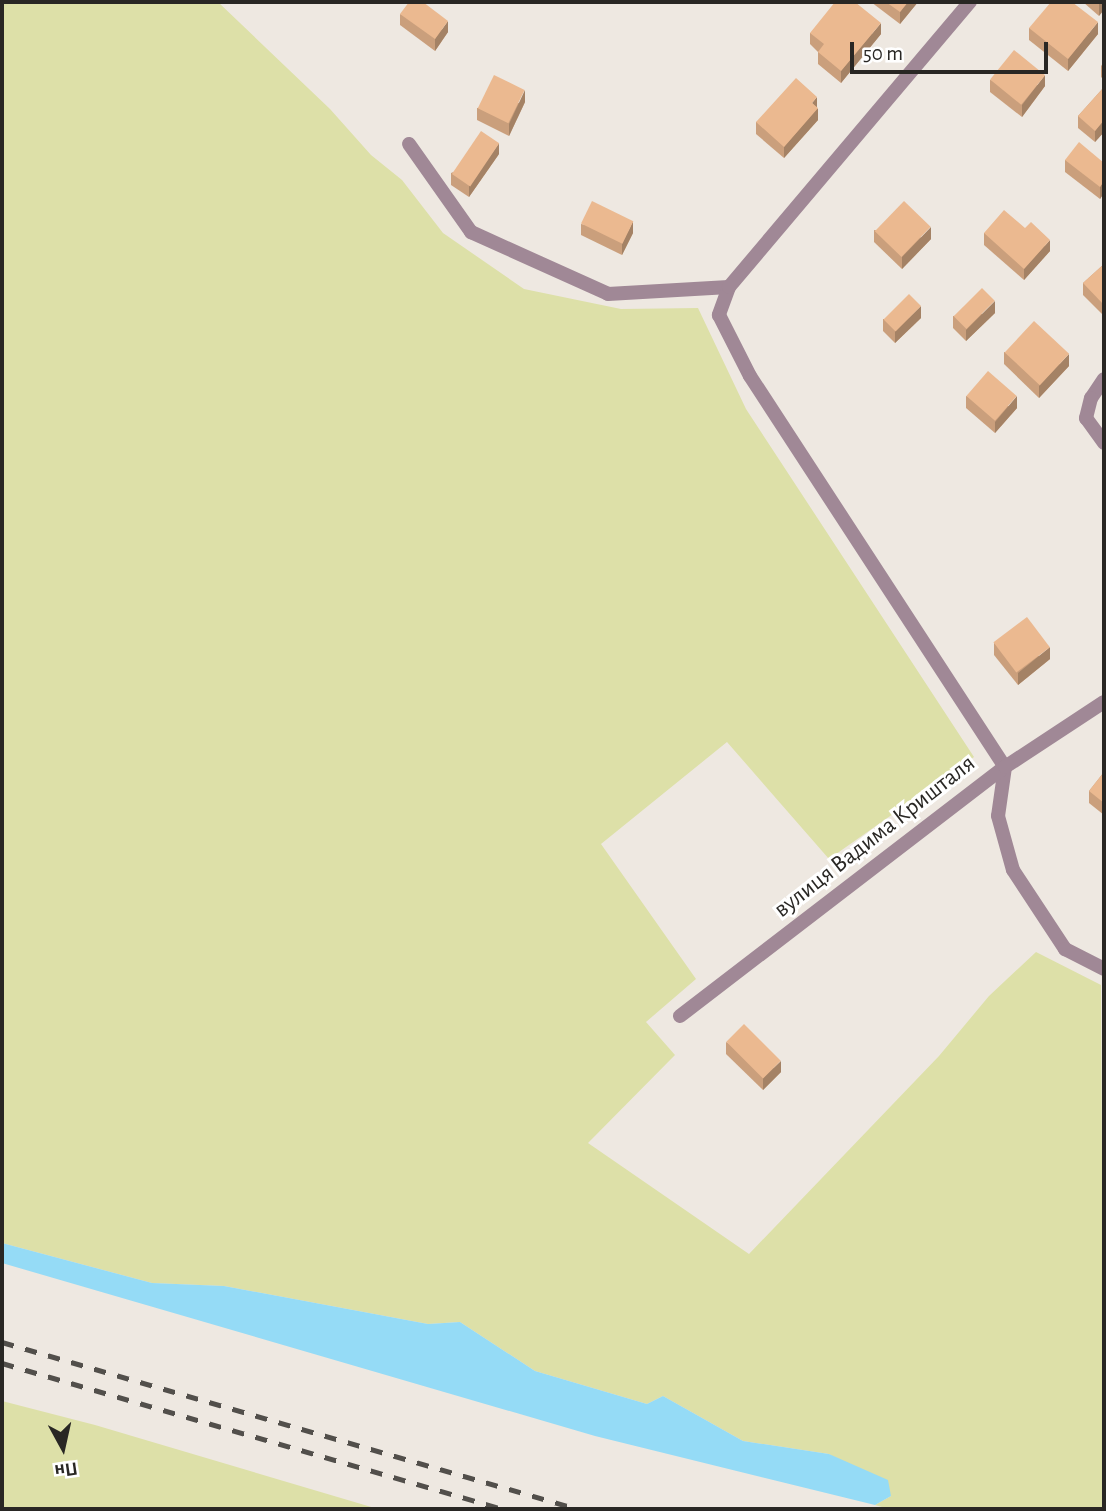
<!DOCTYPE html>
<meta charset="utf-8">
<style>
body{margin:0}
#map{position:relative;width:1106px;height:1511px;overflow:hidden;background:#eee8e1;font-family:"Alegreya Sans",sans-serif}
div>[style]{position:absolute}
.green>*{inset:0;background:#dde0a8}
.water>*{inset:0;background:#95dbf6}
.lane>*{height:14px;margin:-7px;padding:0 7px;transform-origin:7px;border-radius:7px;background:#a08896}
.street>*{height:14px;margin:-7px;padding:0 7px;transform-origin:7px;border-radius:7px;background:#a08896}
.rail>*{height:5px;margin-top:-2.5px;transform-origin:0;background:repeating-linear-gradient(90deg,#524f4b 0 12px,transparent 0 24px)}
.wall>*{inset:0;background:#ca9f7c}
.shaded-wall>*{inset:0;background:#a48265}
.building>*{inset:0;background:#ebb990;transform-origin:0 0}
span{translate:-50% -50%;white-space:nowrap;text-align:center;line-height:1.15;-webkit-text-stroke:6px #fff;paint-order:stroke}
.street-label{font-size:24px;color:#292724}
.frame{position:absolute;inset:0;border:4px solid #292724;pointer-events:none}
.north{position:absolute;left:28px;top:1413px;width:70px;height:70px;-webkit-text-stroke:5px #fff;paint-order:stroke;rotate:172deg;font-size:19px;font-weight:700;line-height:28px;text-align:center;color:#292724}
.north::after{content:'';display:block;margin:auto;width:24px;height:32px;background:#292724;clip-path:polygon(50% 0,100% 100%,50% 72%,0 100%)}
.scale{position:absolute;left:850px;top:42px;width:198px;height:32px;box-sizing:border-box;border:4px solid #292724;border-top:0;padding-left:9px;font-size:21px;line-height:24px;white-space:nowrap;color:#292724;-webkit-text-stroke:5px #fff;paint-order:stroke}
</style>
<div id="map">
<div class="green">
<i style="clip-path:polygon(2px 2px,218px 2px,330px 109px,371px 155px,402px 180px,443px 233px,524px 289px,621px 309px,698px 308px,746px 409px,974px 757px,829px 859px,727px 742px,601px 844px,696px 979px,646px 1022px,675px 1055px,588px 1143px,749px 1254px,939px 1056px,989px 996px,1036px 952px,1101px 985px,1104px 1509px,889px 1509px,875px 1505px,891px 1496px,829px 1454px,743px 1441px,663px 1396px,647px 1404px,535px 1371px,460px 1322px,428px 1324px,224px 1286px,152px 1283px,2px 1243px)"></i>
<i style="clip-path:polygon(2px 1401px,95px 1425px,378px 1509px,2px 1509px)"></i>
</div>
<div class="water">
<i style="clip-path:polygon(2px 1243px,152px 1283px,224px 1286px,428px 1324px,460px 1322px,535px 1371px,647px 1404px,663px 1396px,743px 1441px,829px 1454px,888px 1480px,891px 1496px,875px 1505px,595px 1436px,2px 1263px)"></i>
</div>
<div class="lane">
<i style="left:409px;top:144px;width:108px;rotate:54.8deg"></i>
<i style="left:471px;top:232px;width:150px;rotate:24.3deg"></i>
<i style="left:608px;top:294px;width:121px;rotate:-3.3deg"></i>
<i style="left:729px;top:287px;width:30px;rotate:110deg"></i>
<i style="left:719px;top:315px;width:68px;rotate:63.1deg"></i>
<i style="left:750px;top:376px;width:467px;rotate:56.9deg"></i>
</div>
<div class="street">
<i style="left:729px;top:287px;width:373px;rotate:-49.8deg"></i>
<i style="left:1104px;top:379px;width:23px;rotate:124deg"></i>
<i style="left:1091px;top:398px;width:21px;rotate:104deg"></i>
<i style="left:1086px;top:418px;width:31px;rotate:54deg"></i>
<i style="left:1005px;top:767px;width:49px;rotate:98.1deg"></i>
<i style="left:998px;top:816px;width:56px;rotate:74.5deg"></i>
<i style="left:1013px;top:870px;width:95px;rotate:56.6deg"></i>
<i style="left:1065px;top:949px;width:44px;rotate:27.1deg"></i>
<i style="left:680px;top:1016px;width:409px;rotate:-37.5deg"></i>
<i style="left:1005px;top:767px;width:118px;rotate:-33.3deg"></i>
</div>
<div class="rail">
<i style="left:2px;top:1342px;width:600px;rotate:16.17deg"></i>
<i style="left:2px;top:1363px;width:522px;rotate:16.25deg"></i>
</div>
<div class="wall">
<i style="clip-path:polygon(871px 2px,918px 2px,900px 24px)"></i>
<i style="clip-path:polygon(1083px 2px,1104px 2px,1099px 16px)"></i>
<i style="clip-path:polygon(400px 14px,448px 32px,435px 51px,400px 25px)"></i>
<i style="clip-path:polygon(1029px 28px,1098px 34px,1068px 71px,1029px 40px)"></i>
<i style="clip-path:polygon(810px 33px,881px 34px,841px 83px,818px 64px,818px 52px,810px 44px)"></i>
<i style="clip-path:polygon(1104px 62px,1104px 80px,1101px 77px,1101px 66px)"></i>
<i style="clip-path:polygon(990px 80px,1045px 86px,1022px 117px,990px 92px)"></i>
<i style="clip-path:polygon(1104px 87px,1104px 132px,1095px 142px,1078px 128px,1078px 116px)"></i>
<i style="clip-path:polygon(525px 102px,509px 136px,477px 120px,477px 108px)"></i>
<i style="clip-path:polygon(817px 108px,818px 120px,784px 158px,756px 134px,756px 122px)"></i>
<i style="clip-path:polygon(499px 154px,469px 197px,451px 185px,451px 173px)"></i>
<i style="clip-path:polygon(1065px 160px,1104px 163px,1104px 193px,1100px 199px,1065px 172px)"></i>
<i style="clip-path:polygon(581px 224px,633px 233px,622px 255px,581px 235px)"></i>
<i style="clip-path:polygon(1025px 228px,1050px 251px,1024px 280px,984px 245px,984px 233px)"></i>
<i style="clip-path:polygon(874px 230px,931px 239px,902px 269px,874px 242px)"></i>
<i style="clip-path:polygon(1104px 264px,1104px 316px,1083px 295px,1083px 283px)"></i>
<i style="clip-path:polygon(995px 313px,966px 341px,953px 328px,953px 316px)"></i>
<i style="clip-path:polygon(921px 318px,895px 343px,883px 331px,883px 319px)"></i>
<i style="clip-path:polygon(1004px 352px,1069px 366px,1039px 398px,1004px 364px)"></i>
<i style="clip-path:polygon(966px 396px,1017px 408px,995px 433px,966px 408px)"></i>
<i style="clip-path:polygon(994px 643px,1050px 659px,1018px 685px,994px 655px)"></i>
<i style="clip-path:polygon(1104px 772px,1104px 815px,1089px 803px,1089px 791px)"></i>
<i style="clip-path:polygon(726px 1042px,781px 1072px,763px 1090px,726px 1054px)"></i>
</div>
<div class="shaded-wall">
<i style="clip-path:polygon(908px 2px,918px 2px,900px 24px,900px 12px)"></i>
<i style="clip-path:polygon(1101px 2px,1104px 2px,1104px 10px,1099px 16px,1099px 4px)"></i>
<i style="clip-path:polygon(448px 21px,448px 32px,435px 51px,435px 39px)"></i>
<i style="clip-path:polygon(1098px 22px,1098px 34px,1068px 71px,1068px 59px)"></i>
<i style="clip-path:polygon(881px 23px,881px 34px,841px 83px,841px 71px)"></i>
<i style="clip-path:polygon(1045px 75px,1045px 86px,1022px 117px,1022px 105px)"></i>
<i style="clip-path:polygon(525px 90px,525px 102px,509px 136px,509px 124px)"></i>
<i style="clip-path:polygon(817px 97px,817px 109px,812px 103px)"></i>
<i style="clip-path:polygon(818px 108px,818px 120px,784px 158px,784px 147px)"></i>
<i style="clip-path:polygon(1104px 120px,1104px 132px,1095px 142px,1095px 131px)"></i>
<i style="clip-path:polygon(499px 143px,499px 154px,469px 197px,469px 186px)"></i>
<i style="clip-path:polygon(1104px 181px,1104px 193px,1100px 199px,1100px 187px)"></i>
<i style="clip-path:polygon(633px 221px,633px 233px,622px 255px,622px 244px)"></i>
<i style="clip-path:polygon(931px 227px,931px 239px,902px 269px,902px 257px)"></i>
<i style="clip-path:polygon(1050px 240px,1050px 251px,1024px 280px,1024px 269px)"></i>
<i style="clip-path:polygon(995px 301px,995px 313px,966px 341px,966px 330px)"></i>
<i style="clip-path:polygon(921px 306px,921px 318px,895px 343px,895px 331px)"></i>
<i style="clip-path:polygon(1069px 354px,1069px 366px,1039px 398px,1039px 386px)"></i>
<i style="clip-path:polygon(1017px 396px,1017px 408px,995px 433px,995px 422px)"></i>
<i style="clip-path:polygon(1050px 647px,1050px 659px,1018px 685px,1018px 673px)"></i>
<i style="clip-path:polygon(781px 1061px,781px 1072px,763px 1090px,763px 1078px)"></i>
</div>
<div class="building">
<i style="clip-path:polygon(409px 2px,423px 2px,448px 21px,435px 39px,400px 14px)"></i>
<i style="clip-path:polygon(835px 2px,855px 2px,881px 23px,841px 71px,818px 52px,824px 44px,810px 33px)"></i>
<i style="clip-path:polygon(886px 2px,908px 2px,900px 12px)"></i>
<i style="clip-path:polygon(1051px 2px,1072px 2px,1098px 22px,1068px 59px,1029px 28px)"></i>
<i style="left:1014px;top:50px;width:40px;height:38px;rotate:39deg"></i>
<i style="left:494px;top:75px;width:34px;height:37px;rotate:26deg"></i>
<i style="clip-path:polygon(796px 78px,817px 97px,812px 103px,818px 108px,784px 147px,756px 122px)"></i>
<i style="clip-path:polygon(1104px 87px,1104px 120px,1095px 131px,1078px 116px)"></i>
<i style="left:481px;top:131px;width:22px;height:52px;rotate:34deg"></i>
<i style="clip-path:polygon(1079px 142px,1104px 163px,1104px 181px,1100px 187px,1065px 160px)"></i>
<i style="left:592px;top:201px;width:46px;height:25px;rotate:26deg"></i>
<i style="left:904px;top:201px;width:37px;height:42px;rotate:44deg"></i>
<i style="clip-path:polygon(1004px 210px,1025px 228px,1031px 222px,1050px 240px,1024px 269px,984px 233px)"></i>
<i style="clip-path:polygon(1104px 264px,1104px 305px,1083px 283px)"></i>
<i style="left:982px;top:288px;width:18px;height:40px;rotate:45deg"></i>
<i style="left:909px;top:294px;width:17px;height:36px;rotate:45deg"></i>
<i style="left:1034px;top:321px;width:48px;height:43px;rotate:43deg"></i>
<i style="left:988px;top:371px;width:38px;height:33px;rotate:41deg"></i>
<i style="left:1027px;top:617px;width:38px;height:42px;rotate:53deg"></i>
<i style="clip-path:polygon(1104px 772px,1104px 803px,1089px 791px)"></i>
<i style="left:744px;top:1024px;width:52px;height:25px;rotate:45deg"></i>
</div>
<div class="street-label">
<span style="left:875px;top:837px;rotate:-38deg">вулиця Вадима Кришталя</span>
</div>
<div class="frame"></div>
<div class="north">Пн</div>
<div class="scale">50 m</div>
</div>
